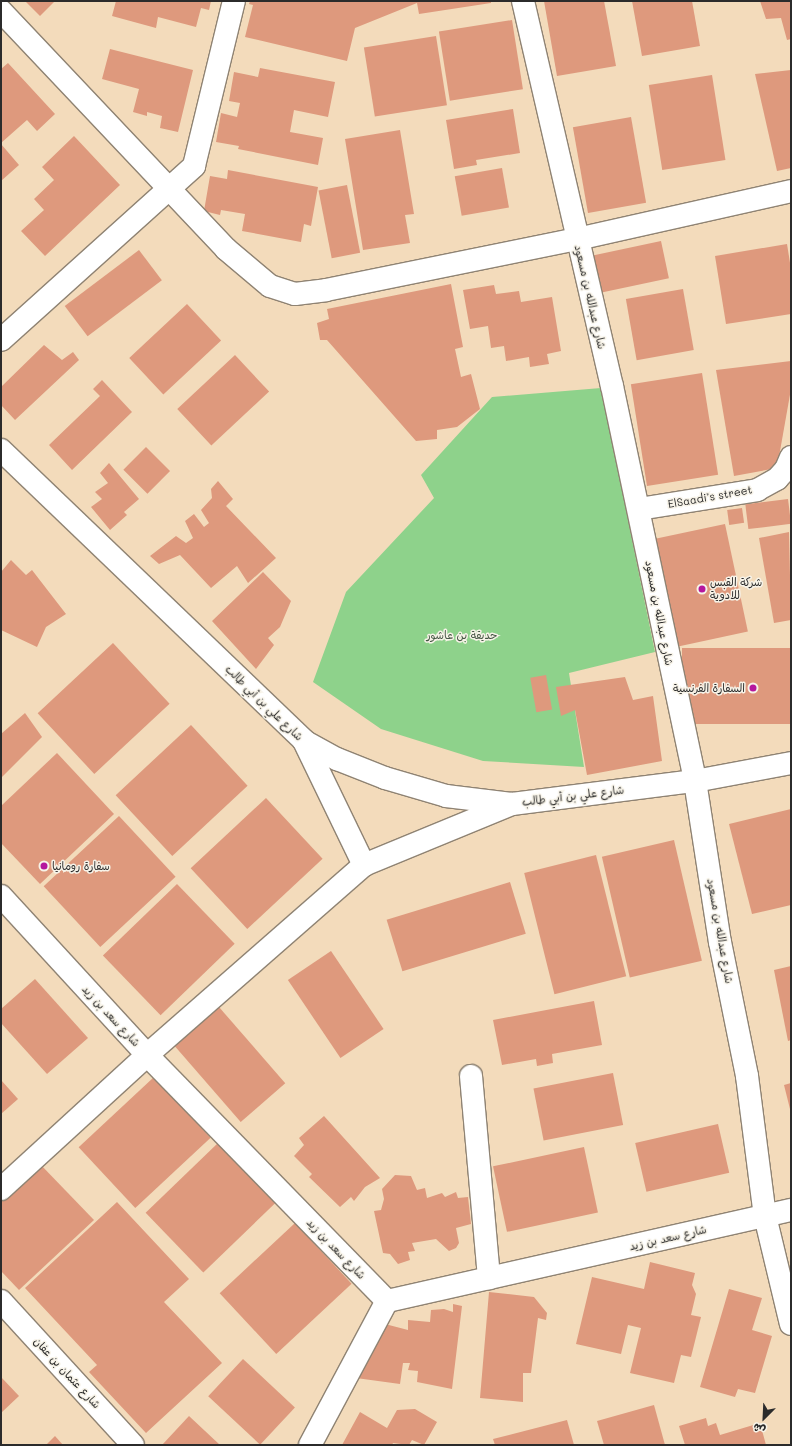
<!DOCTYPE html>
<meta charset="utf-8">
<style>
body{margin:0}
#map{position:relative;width:792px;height:1446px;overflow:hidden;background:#f3dbbb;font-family:Mali,"Playpen Sans Arabic",sans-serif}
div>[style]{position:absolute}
.green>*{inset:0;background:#8ed28b}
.building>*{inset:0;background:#de997d;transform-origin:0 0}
.roads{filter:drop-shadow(1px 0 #8f8373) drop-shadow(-1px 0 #8f8373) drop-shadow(0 1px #8f8373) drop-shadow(0 -1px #8f8373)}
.street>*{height:22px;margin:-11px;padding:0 11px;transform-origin:11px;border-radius:11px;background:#fff}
.secondary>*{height:22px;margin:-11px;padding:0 11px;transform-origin:11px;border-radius:11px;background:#fff}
.dots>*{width:11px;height:11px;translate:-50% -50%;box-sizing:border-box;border:2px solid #f7f3e8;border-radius:50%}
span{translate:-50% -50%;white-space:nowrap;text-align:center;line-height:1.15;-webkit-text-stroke:3px #f7f3e8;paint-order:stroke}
.street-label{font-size:11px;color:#2b2b2b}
.poi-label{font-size:11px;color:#2b2b2b}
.left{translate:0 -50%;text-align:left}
.right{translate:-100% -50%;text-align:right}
.park-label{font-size:11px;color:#445543}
.frame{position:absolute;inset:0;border:2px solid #2b2b2b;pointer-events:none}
.north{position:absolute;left:744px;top:1398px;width:40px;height:40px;-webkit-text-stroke:3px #f7f3e8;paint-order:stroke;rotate:204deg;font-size:11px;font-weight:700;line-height:16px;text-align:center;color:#2b2b2b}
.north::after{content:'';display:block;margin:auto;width:14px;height:18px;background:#2b2b2b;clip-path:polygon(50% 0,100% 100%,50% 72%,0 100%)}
</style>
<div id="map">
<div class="green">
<i style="clip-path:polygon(601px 388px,655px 652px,569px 673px,584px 767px,483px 761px,381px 729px,313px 682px,346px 592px,434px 498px,421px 475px,492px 397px)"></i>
</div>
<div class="building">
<i style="clip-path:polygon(25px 1px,55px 1px,40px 16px)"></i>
<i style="clip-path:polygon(116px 1px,211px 1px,209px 10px,201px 8px,196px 27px,158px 17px,156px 28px,112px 16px)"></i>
<i style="clip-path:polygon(250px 1px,491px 1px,491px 3px,419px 14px,417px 3px,355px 28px,347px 61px,245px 37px,253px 5px,249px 4px)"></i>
<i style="clip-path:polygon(544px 1px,604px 1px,616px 66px,557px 76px)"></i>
<i style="clip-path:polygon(632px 1px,692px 1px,700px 46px,642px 56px)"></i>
<i style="clip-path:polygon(760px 1px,791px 1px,791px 39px,787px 40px,781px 18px,766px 19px)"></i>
<i style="left:512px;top:20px;width:70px;height:74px;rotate:81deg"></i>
<i style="left:436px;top:36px;width:70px;height:73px;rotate:81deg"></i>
<i style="clip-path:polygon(110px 49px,193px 70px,178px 132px,160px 128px,162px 116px,147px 112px,147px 116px,133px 112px,139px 89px,102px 79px)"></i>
<i style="clip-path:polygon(8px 63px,55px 114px,37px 131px,27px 120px,1px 143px,1px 69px)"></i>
<i style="clip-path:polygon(260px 68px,335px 82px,328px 117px,294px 110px,290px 132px,323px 138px,318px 165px,238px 149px,239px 146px,216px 142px,221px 113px,237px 117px,240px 103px,229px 101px,234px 72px,258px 77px)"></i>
<i style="clip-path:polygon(791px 70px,791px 168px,777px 171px,755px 74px)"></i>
<i style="left:712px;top:75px;width:86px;height:64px;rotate:81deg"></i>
<i style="clip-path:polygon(513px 109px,520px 153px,476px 160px,477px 165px,454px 169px,446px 120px)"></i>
<i style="left:631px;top:117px;width:87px;height:59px;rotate:80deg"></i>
<i style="clip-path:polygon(400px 130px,414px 214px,405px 215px,410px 243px,363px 250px,345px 139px)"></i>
<i style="clip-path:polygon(74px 136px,120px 185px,45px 256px,21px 231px,44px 210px,34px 199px,54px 180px,42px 167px)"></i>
<i style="clip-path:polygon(1px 144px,19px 165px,1px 181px)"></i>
<i style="left:502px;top:168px;width:40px;height:48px;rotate:80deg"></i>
<i style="clip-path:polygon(228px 170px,318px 187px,311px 226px,304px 224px,301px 242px,242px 231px,245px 214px,221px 210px,220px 215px,204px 211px,210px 176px,227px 179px)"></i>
<i style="left:347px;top:185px;width:69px;height:29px;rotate:79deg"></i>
<i style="left:661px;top:241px;width:38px;height:76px;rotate:78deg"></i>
<i style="clip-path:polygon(787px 244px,791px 269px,791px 314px,726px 324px,715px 256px)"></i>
<i style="left:139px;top:250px;width:38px;height:93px;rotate:53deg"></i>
<i style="clip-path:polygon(451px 284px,463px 347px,455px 349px,461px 377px,471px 374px,480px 409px,457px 427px,437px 430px,437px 439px,416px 441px,327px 340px,320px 340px,317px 323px,329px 319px,327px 309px)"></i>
<i style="clip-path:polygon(494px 285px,496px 294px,519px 291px,521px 302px,552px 297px,561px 351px,547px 354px,549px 364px,530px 367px,529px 357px,506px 361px,504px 346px,491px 348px,488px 326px,470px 329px,463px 290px)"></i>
<i style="left:683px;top:289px;width:62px;height:58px;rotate:80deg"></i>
<i style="left:187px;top:304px;width:50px;height:79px;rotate:47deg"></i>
<i style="clip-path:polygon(44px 345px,62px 360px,73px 352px,79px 360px,15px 420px,1px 405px,1px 387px)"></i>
<i style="left:235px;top:355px;width:50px;height:79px;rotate:47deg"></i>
<i style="clip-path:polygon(791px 361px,791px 389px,777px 468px,734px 476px,716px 370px)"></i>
<i style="left:702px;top:373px;width:103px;height:72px;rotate:81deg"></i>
<i style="clip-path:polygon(102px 380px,132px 412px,72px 470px,49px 445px,100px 396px,93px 389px)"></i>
<i style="left:146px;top:447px;width:34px;height:32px;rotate:45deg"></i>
<i style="clip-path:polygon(109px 463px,139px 499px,124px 512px,127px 515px,110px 530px,91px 507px,102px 499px,95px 492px,108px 483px,100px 473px)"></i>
<i style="clip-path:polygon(218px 481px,233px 499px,226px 506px,276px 558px,248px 583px,237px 566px,211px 588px,180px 555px,159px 564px,150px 556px,176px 536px,186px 543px,193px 538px,185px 521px,194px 514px,204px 527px,209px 523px,201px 510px,212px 498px,211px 489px)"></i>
<i style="left:788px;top:499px;width:25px;height:43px;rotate:83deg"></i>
<i style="left:742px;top:508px;width:15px;height:15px;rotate:82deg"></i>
<i style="left:725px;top:524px;width:110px;height:76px;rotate:78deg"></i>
<i style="clip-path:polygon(789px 532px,791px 620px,774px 623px,759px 538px)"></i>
<i style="clip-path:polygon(11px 560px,26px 575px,32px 570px,66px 614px,46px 627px,37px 647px,1px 630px,1px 572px)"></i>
<i style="clip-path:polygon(263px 572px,291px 601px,280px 627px,268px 638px,274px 645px,256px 669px,212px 621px)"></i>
<i style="left:113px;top:643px;width:83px;height:103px;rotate:47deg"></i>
<i style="left:791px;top:648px;width:76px;height:109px;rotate:90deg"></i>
<i style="left:546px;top:675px;width:35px;height:16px;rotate:80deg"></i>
<i style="clip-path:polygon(625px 677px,633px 700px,653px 696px,662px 761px,587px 775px,575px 710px,561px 716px,556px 687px)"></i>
<i style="clip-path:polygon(25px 713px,42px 737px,1px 778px,1px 734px)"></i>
<i style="left:191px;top:725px;width:83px;height:103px;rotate:47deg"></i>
<i style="clip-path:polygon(57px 753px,114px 814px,40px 884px,1px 843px,1px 806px)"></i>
<i style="left:266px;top:798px;width:83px;height:103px;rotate:47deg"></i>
<i style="clip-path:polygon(791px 809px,791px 905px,752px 914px,729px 824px)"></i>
<i style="left:119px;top:816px;width:83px;height:103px;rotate:47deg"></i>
<i style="left:674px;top:840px;width:124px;height:74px;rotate:77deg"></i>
<i style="left:596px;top:855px;width:125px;height:74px;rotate:76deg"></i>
<i style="left:510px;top:882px;width:54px;height:129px;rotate:73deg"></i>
<i style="left:177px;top:884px;width:83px;height:103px;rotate:46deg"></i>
<i style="left:331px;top:951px;width:94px;height:52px;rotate:56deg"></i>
<i style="clip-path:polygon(791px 966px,791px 1040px,788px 1041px,774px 970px)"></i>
<i style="clip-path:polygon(35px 979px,88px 1038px,47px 1074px,1px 1023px,1px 1009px)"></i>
<i style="clip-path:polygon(594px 1001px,602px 1045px,552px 1054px,553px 1063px,537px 1066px,536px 1059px,502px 1065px,493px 1020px)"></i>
<i style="left:219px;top:1007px;width:101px;height:59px;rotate:49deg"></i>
<i style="left:613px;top:1073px;width:53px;height:81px;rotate:79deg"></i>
<i style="left:154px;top:1077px;width:83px;height:103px;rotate:47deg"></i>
<i style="clip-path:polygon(1px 1080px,18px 1099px,1px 1114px)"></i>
<i style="clip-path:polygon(791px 1083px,791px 1109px,790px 1109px,784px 1085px)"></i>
<i style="clip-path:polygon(324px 1116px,380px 1178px,365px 1187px,354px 1201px,351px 1197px,340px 1207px,309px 1177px,312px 1174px,294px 1156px,304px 1145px,299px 1138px)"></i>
<i style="left:718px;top:1124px;width:50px;height:85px;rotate:77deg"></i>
<i style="left:219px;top:1142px;width:83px;height:102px;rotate:46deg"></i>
<i style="left:584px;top:1147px;width:67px;height:93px;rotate:78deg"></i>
<i style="clip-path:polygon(39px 1163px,94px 1220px,19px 1290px,1px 1271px,1px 1199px)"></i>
<i style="clip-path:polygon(395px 1175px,411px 1176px,417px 1190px,425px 1188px,427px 1198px,442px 1193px,445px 1197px,456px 1192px,458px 1198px,468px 1197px,471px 1224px,456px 1228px,459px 1243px,456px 1248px,449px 1251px,436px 1239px,412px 1243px,415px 1251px,408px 1252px,410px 1260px,398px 1264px,390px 1254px,383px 1253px,374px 1211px,381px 1210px,384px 1199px,382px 1189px)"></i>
<i style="clip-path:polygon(117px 1202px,189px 1279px,164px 1302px,222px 1363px,146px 1433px,89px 1372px,97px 1365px,25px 1288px)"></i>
<i style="left:295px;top:1223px;width:83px;height:103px;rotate:47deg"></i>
<i style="clip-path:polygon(650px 1262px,695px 1273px,692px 1285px,696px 1294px,691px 1315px,701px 1317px,691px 1357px,681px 1355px,674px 1383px,630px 1373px,641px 1328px,628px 1325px,621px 1354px,576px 1344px,592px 1277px,644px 1289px)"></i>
<i style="clip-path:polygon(729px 1289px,762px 1298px,752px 1330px,772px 1336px,755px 1393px,738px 1389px,735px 1397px,700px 1387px)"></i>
<i style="clip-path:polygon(489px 1292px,534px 1297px,547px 1313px,546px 1320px,538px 1318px,531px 1373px,523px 1373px,523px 1402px,480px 1398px)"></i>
<i style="clip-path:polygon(453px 1304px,462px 1306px,452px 1389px,417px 1382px,418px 1371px,408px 1370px,410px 1363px,403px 1363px,400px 1384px,356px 1378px,385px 1324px,408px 1330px,408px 1320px,430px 1322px,431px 1310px,444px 1309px,453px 1312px)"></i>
<i style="left:243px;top:1359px;width:71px;height:51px;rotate:43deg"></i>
<i style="clip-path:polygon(1px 1377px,19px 1396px,1px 1413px)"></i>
<i style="clip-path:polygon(654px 1405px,665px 1445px,604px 1445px,597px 1421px)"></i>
<i style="clip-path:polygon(415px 1409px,437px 1422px,424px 1445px,412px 1440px,409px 1445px,393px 1443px,392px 1445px,342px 1445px,360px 1412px,387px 1428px,397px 1410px)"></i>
<i style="clip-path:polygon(189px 1416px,220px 1445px,162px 1445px)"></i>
<i style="clip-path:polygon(706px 1418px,708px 1426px,716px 1423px,720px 1435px,760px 1423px,766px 1445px,685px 1445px,679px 1426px)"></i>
<i style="clip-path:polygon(567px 1420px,574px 1445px,495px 1445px,493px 1439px)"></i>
<i style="clip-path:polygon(55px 1436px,63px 1445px,46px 1445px)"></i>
</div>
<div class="roads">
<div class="street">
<i style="left:523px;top:1px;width:395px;rotate:77deg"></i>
<i style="left:612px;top:386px;width:404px;rotate:78.1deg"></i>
<i style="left:695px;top:781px;width:163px;rotate:81.2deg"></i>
<i style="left:720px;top:942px;width:137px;rotate:78.6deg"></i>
<i style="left:747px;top:1076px;width:141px;rotate:82.7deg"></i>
<i style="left:765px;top:1216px;width:111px;rotate:76.5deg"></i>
<i style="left:1px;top:11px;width:328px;rotate:46.6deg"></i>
<i style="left:226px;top:249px;width:57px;rotate:40.1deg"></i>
<i style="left:270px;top:286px;width:26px;rotate:18deg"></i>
<i style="left:295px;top:294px;width:31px;rotate:-7deg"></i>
<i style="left:326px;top:290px;width:256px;rotate:-11.5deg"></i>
<i style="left:577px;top:239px;width:219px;rotate:-12.6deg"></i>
<i style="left:1px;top:340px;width:260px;rotate:-42deg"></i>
<i style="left:194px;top:166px;width:170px;rotate:-76.4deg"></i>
<i style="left:639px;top:509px;width:120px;rotate:-9.1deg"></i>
<i style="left:757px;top:490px;width:23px;rotate:-29deg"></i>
<i style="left:777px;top:479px;width:13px;rotate:-48deg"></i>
<i style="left:786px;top:469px;width:13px;rotate:-67deg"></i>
<i style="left:304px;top:741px;width:138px;rotate:64.2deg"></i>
<i style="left:1px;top:896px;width:216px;rotate:47.4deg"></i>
<i style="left:147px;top:1055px;width:344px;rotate:45.7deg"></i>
<i style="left:387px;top:1301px;width:414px;rotate:-12.7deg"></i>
<i style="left:471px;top:1076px;width:203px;rotate:84.9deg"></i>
<i style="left:1px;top:1189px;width:198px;rotate:-42.5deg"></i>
<i style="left:147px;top:1055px;width:288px;rotate:-41.2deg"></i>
<i style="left:364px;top:865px;width:160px;rotate:-22.4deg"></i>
<i style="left:1px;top:1301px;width:195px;rotate:47.5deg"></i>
<i style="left:310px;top:1445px;width:163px;rotate:-61.9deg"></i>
</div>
<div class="secondary">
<i style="left:1px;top:450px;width:420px;rotate:43.8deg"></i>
<i style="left:304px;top:741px;width:38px;rotate:29deg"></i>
<i style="left:337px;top:759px;width:52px;rotate:21.6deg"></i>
<i style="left:385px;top:778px;width:64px;rotate:16.4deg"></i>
<i style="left:446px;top:796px;width:66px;rotate:6.9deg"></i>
<i style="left:512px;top:804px;width:184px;rotate:-7.2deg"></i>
<i style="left:695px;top:781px;width:98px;rotate:-10.6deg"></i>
</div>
</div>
<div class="dots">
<i style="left:702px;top:589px;background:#b5179e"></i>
<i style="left:753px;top:688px;background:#b5179e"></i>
<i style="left:44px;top:866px;background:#b5179e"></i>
</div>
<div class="street-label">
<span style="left:590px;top:297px;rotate:77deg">شارع عبدالله بن مسعود</span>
<span style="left:710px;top:497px;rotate:-10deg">ElSaadi’s street</span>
<span style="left:659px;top:613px;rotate:79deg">شارع عبدالله بن مسعود</span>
<span style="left:264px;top:703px;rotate:44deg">شارع علي بن أبي طالب</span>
<span style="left:573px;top:796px;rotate:-7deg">شارع علي بن أبي طالب</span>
<span style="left:720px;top:931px;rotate:80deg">شارع عبدالله بن مسعود</span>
<span style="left:111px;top:1016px;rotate:47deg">شارع سعد بن زيد</span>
<span style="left:668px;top:1238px;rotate:-13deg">شارع سعد بن زيد</span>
<span style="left:336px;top:1249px;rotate:46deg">شارع سعد بن زيد</span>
<span style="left:67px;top:1373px;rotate:47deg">شارع عثمان بن عفان</span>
</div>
<div class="poi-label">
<span class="left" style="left:710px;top:589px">شركة القبس<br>للادوية</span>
<span class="right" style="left:745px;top:688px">السفارة الفرنسية</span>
<span class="left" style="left:52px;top:866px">سفارة رومانيا</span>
</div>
<div class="park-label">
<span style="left:462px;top:635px">حديقة بن عاشور</span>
</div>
<div class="frame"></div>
<div class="north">ش</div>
</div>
